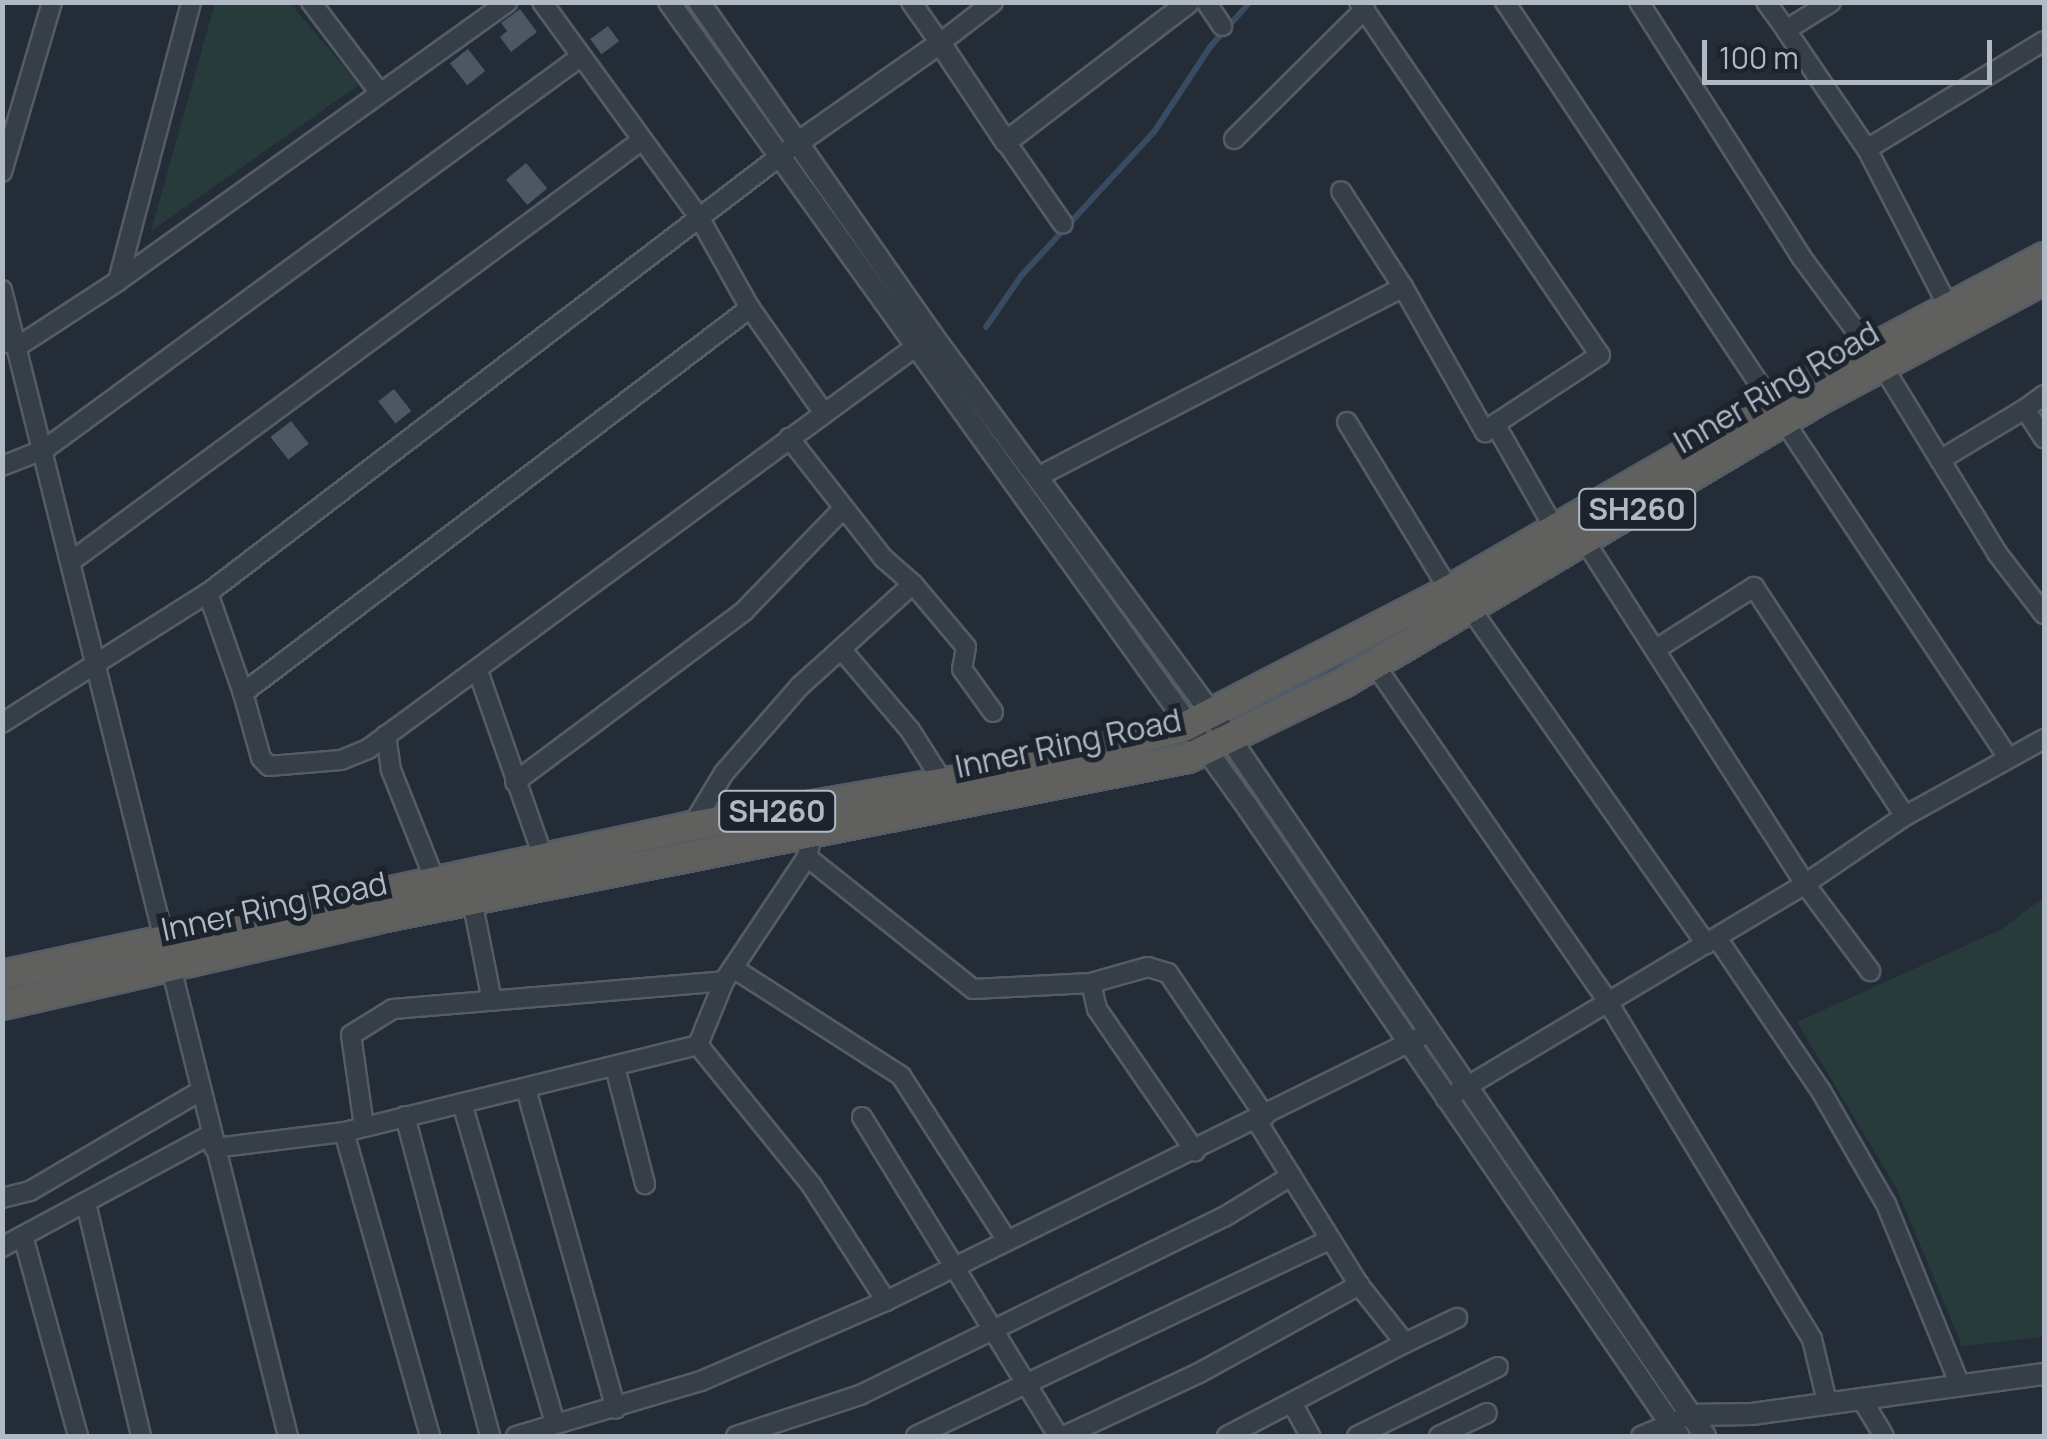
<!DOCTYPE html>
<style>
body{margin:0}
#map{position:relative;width:2047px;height:1439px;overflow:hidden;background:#232c37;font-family:Manrope,sans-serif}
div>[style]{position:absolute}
.green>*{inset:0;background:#283b3b}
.stream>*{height:6px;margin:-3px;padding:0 3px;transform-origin:3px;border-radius:3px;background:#394b60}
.building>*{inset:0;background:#4b5763;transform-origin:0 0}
.roads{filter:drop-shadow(2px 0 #545c66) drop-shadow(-2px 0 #545c66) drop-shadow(0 2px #545c66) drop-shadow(0 -2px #545c66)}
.minor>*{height:18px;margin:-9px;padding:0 9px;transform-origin:9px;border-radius:9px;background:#363e48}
.tertiary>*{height:20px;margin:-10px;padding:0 10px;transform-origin:10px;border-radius:10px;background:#363e48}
.trunk>*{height:28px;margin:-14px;padding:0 14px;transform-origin:14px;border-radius:14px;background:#60605e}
span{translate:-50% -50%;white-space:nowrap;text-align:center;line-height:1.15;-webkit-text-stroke:10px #1c232d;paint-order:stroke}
.shield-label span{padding:2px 8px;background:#1c232d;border:2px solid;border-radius:8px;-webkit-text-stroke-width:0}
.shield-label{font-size:30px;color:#b1b9c4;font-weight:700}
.street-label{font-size:32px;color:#b1b9c4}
.frame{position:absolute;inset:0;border:5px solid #b1b9c4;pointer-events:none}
.scale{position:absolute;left:1702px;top:40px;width:290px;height:45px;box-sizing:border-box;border:5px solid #b1b9c4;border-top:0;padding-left:12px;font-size:30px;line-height:35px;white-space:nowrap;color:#b1b9c4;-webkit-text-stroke:8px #1c232d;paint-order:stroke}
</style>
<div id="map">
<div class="green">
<i style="clip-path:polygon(215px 3px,290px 3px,359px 85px,151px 231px)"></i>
<i style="clip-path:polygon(2044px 897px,2044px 1337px,1962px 1346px,1897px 1189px,1797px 1022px,2002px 929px)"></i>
</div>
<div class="stream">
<i style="left:986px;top:327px;width:62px;rotate:-55.5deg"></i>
<i style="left:1021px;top:276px;width:196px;rotate:-47.3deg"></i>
<i style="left:1154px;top:132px;width:102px;rotate:-56.6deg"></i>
<i style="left:1210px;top:47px;width:60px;rotate:-48.4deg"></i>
</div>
<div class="building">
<i style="clip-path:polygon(520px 9px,537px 32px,511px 52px,500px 37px,507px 31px,501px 23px)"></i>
<i style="left:608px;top:26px;width:19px;height:22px;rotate:54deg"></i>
<i style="left:468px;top:49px;width:28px;height:23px;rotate:52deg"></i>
<i style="left:526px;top:163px;width:33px;height:26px;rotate:50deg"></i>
<i style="left:394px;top:389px;width:28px;height:20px;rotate:52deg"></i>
<i style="left:291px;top:421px;width:29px;height:26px;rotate:52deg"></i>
</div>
<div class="roads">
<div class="minor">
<i style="left:311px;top:2px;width:114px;rotate:52.8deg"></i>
<i style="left:542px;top:2px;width:268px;rotate:53.9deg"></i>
<i style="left:700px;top:219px;width:102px;rotate:60.7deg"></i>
<i style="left:750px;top:308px;width:127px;rotate:54.9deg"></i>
<i style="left:911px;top:2px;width:50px;rotate:54.7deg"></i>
<i style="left:940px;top:43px;width:67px;rotate:-37.7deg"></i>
<i style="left:1206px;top:2px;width:29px;rotate:56deg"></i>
<i style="left:1359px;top:2px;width:427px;rotate:55.7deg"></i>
<i style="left:1600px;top:355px;width:126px;rotate:146.7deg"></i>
<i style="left:1495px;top:424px;width:123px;rotate:60.3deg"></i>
<i style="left:1505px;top:2px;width:906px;rotate:56.35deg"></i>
<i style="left:1639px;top:2px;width:303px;rotate:57.5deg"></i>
<i style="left:1802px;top:258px;width:114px;rotate:53.5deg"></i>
<i style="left:1766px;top:2px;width:34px;rotate:54deg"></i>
<i style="left:1831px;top:2px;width:53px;rotate:148.1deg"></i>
<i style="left:1786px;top:30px;width:144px;rotate:55.8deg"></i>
<i style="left:1004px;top:139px;width:103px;rotate:55.2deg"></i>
<i style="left:1234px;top:139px;width:185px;rotate:-44.8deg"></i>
<i style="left:2px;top:172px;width:177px;rotate:-73.6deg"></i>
<i style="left:118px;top:281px;width:288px;rotate:-75.3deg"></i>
<i style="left:1403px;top:287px;width:167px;rotate:60.5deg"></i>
<i style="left:1485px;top:432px;width:13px;rotate:-39deg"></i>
<i style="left:2px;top:290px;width:1181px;rotate:75.99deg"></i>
<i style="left:1948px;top:306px;width:177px;rotate:-117.3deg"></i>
<i style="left:1867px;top:149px;width:207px;rotate:-31.4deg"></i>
<i style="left:750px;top:308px;width:637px;rotate:142.79deg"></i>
<i style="left:243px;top:693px;width:67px;rotate:74.5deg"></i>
<i style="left:261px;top:758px;width:11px;rotate:45deg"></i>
<i style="left:269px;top:766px;width:72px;rotate:-4.8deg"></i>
<i style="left:341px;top:760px;width:29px;rotate:-22deg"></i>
<i style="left:368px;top:749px;width:692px;rotate:-36.31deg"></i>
<i style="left:2px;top:342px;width:18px;rotate:9deg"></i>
<i style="left:20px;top:345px;width:117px;rotate:-33.1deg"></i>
<i style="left:118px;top:281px;width:479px;rotate:-35.6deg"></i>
<i style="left:1882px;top:365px;width:220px;rotate:58.5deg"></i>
<i style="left:1997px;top:553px;width:77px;rotate:52.4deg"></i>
<i style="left:2025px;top:409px;width:24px;rotate:-36deg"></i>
<i style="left:1347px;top:422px;width:197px;rotate:58.7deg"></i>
<i style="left:1940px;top:460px;width:99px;rotate:-31deg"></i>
<i style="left:2025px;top:409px;width:35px;rotate:57deg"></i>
<i style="left:2px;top:466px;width:46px;rotate:-21.6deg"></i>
<i style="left:45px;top:449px;width:663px;rotate:-36.23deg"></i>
<i style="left:1041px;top:475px;width:408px;rotate:-27.4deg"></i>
<i style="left:1403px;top:287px;width:114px;rotate:-122.9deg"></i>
<i style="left:1585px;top:541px;width:407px;rotate:57.3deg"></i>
<i style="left:1805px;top:884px;width:109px;rotate:53.2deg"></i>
<i style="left:73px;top:560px;width:706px;rotate:-36.42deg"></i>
<i style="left:913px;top:584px;width:82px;rotate:49.9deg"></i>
<i style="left:966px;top:647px;width:22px;rotate:100deg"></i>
<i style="left:962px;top:669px;width:53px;rotate:54.2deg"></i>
<i style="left:208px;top:593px;width:106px;rotate:70.7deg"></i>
<i style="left:1470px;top:608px;width:411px;rotate:54.9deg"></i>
<i style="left:841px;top:649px;width:106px;rotate:49.6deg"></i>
<i style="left:910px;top:730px;width:62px;rotate:57.6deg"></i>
<i style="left:1656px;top:649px;width:116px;rotate:-32.3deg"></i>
<i style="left:1754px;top:587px;width:274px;rotate:56.6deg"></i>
<i style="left:1375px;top:665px;width:406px;rotate:55.3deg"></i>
<i style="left:1606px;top:999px;width:398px;rotate:58.8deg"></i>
<i style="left:1812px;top:1339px;width:65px;rotate:76.6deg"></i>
<i style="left:478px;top:671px;width:202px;rotate:70.7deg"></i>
<i style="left:2px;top:723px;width:244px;rotate:-32.3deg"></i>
<i style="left:208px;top:593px;width:730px;rotate:-37.37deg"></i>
<i style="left:386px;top:735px;width:35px;rotate:82deg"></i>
<i style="left:391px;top:770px;width:122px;rotate:68.3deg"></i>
<i style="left:515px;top:782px;width:286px;rotate:-36.7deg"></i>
<i style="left:744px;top:611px;width:142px;rotate:-45.9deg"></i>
<i style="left:692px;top:826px;width:62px;rotate:-58.9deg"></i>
<i style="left:724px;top:773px;width:116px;rotate:-48.9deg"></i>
<i style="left:800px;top:686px;width:152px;rotate:-42.1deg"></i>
<i style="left:913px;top:584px;width:38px;rotate:-139deg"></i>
<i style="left:884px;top:559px;width:154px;rotate:-128.1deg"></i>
<i style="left:807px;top:857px;width:212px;rotate:38.5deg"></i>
<i style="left:973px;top:989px;width:118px;rotate:-2.9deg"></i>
<i style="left:1091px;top:983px;width:59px;rotate:-15.7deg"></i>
<i style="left:1148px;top:967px;width:21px;rotate:17deg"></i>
<i style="left:1168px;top:973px;width:173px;rotate:55.9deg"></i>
<i style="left:472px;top:900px;width:103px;rotate:78.8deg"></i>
<i style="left:1717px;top:938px;width:185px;rotate:55.8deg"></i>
<i style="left:1821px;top:1091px;width:130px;rotate:60.1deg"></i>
<i style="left:1886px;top:1204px;width:196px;rotate:67.8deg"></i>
<i style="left:733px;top:968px;width:200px;rotate:32.7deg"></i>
<i style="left:901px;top:1076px;width:194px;rotate:57.2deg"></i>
<i style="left:1091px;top:983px;width:27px;rotate:77deg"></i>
<i style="left:1097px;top:1009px;width:173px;rotate:55.4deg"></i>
<i style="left:698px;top:1045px;width:181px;rotate:51deg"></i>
<i style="left:812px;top:1186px;width:137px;rotate:57.2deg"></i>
<i style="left:615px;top:1067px;width:121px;rotate:75.6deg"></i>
<i style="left:526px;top:1089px;width:332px;rotate:74.3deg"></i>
<i style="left:1446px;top:1099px;width:418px;rotate:-30.9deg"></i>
<i style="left:1805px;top:884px;width:121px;rotate:-34.2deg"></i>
<i style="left:1905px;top:816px;width:159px;rotate:-29deg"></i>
<i style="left:462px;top:1103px;width:334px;rotate:73.8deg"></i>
<i style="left:405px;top:1116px;width:331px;rotate:75.1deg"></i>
<i style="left:862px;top:1117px;width:374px;rotate:58.4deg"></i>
<i style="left:364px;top:1126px;width:92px;rotate:-98.1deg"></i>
<i style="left:351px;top:1035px;width:49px;rotate:-31.8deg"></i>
<i style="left:393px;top:1009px;width:332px;rotate:-4.8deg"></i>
<i style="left:344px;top:1132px;width:316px;rotate:74.2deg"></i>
<i style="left:214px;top:1148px;width:131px;rotate:-7deg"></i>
<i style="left:344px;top:1132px;width:365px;rotate:-13.8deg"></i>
<i style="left:698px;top:1045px;width:69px;rotate:-67.9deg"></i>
<i style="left:724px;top:981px;width:149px;rotate:-56.2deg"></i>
<i style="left:807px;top:857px;width:26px;rotate:-77deg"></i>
<i style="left:2px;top:1198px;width:29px;rotate:-14deg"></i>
<i style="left:30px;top:1191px;width:196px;rotate:-30.4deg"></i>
<i style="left:86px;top:1203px;width:239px;rotate:76.7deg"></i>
<i style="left:23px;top:1236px;width:207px;rotate:74.6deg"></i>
<i style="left:2px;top:1247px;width:236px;rotate:-28.3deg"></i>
<i style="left:1405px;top:1343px;width:58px;rotate:-25.7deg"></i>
<i style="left:1861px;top:1398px;width:44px;rotate:58.8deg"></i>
<i style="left:1292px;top:1403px;width:38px;rotate:61deg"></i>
<i style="left:516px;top:1436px;width:193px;rotate:-16.6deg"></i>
<i style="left:701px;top:1381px;width:202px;rotate:-23.4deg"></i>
<i style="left:886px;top:1301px;width:598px;rotate:-26.31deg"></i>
<i style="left:736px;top:1436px;width:131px;rotate:-18.3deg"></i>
<i style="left:860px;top:1395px;width:405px;rotate:-26.1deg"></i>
<i style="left:1224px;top:1217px;width:79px;rotate:-31.5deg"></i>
<i style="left:916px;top:1436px;width:458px;rotate:-25.4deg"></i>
<i style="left:1064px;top:1436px;width:149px;rotate:-25deg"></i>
<i style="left:1199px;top:1373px;width:183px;rotate:-28.8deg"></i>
<i style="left:1227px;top:1436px;width:201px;rotate:-27.6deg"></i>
<i style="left:1405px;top:1343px;width:74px;rotate:-128.4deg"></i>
<i style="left:1359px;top:1285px;width:193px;rotate:-121.9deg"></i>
<i style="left:1357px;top:1436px;width:157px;rotate:-26.1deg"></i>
<i style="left:1439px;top:1436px;width:53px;rotate:-25.6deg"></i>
<i style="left:1641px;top:1436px;width:43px;rotate:-23deg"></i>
</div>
<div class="tertiary">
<i style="left:669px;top:2px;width:994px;rotate:54.29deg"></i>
<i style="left:1249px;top:809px;width:760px;rotate:55.56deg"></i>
<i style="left:699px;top:2px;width:406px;rotate:55deg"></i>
<i style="left:932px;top:335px;width:503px;rotate:53.56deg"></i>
<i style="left:1231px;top:740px;width:842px;rotate:55.74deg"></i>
<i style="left:796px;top:144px;width:176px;rotate:-35deg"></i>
<i style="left:940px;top:43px;width:119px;rotate:56.3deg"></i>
<i style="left:1006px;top:142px;width:230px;rotate:-37.4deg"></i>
<i style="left:1690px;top:1415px;width:62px;rotate:-0.9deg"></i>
<i style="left:1752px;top:1414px;width:295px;rotate:-7.8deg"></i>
</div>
<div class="trunk">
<i style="left:2px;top:975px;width:706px;rotate:-12.19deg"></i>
<i style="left:692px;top:826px;width:345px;rotate:-9.8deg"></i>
<i style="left:1032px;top:767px;width:159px;rotate:-14.9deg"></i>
<i style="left:1186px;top:726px;width:296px;rotate:-27.3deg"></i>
<i style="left:1449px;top:590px;width:439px;rotate:-30deg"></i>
<i style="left:1829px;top:371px;width:243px;rotate:-27.9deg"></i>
<i style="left:2px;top:1005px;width:384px;rotate:-12.9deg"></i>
<i style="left:376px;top:919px;width:828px;rotate:-11.21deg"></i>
<i style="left:1188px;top:758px;width:174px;rotate:-25.8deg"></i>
<i style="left:1345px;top:682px;width:554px;rotate:-30.73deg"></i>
<i style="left:1821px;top:399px;width:253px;rotate:-28.1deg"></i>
</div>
</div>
<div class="shield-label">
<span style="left:1637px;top:509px">SH260</span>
<span style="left:777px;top:811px">SH260</span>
</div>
<div class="street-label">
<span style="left:1776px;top:387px;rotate:-30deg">Inner Ring Road</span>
<span style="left:1068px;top:743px;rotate:-12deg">Inner Ring Road</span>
<span style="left:274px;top:906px;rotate:-12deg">Inner Ring Road</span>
</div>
<div class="frame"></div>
<div class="scale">100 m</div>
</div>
